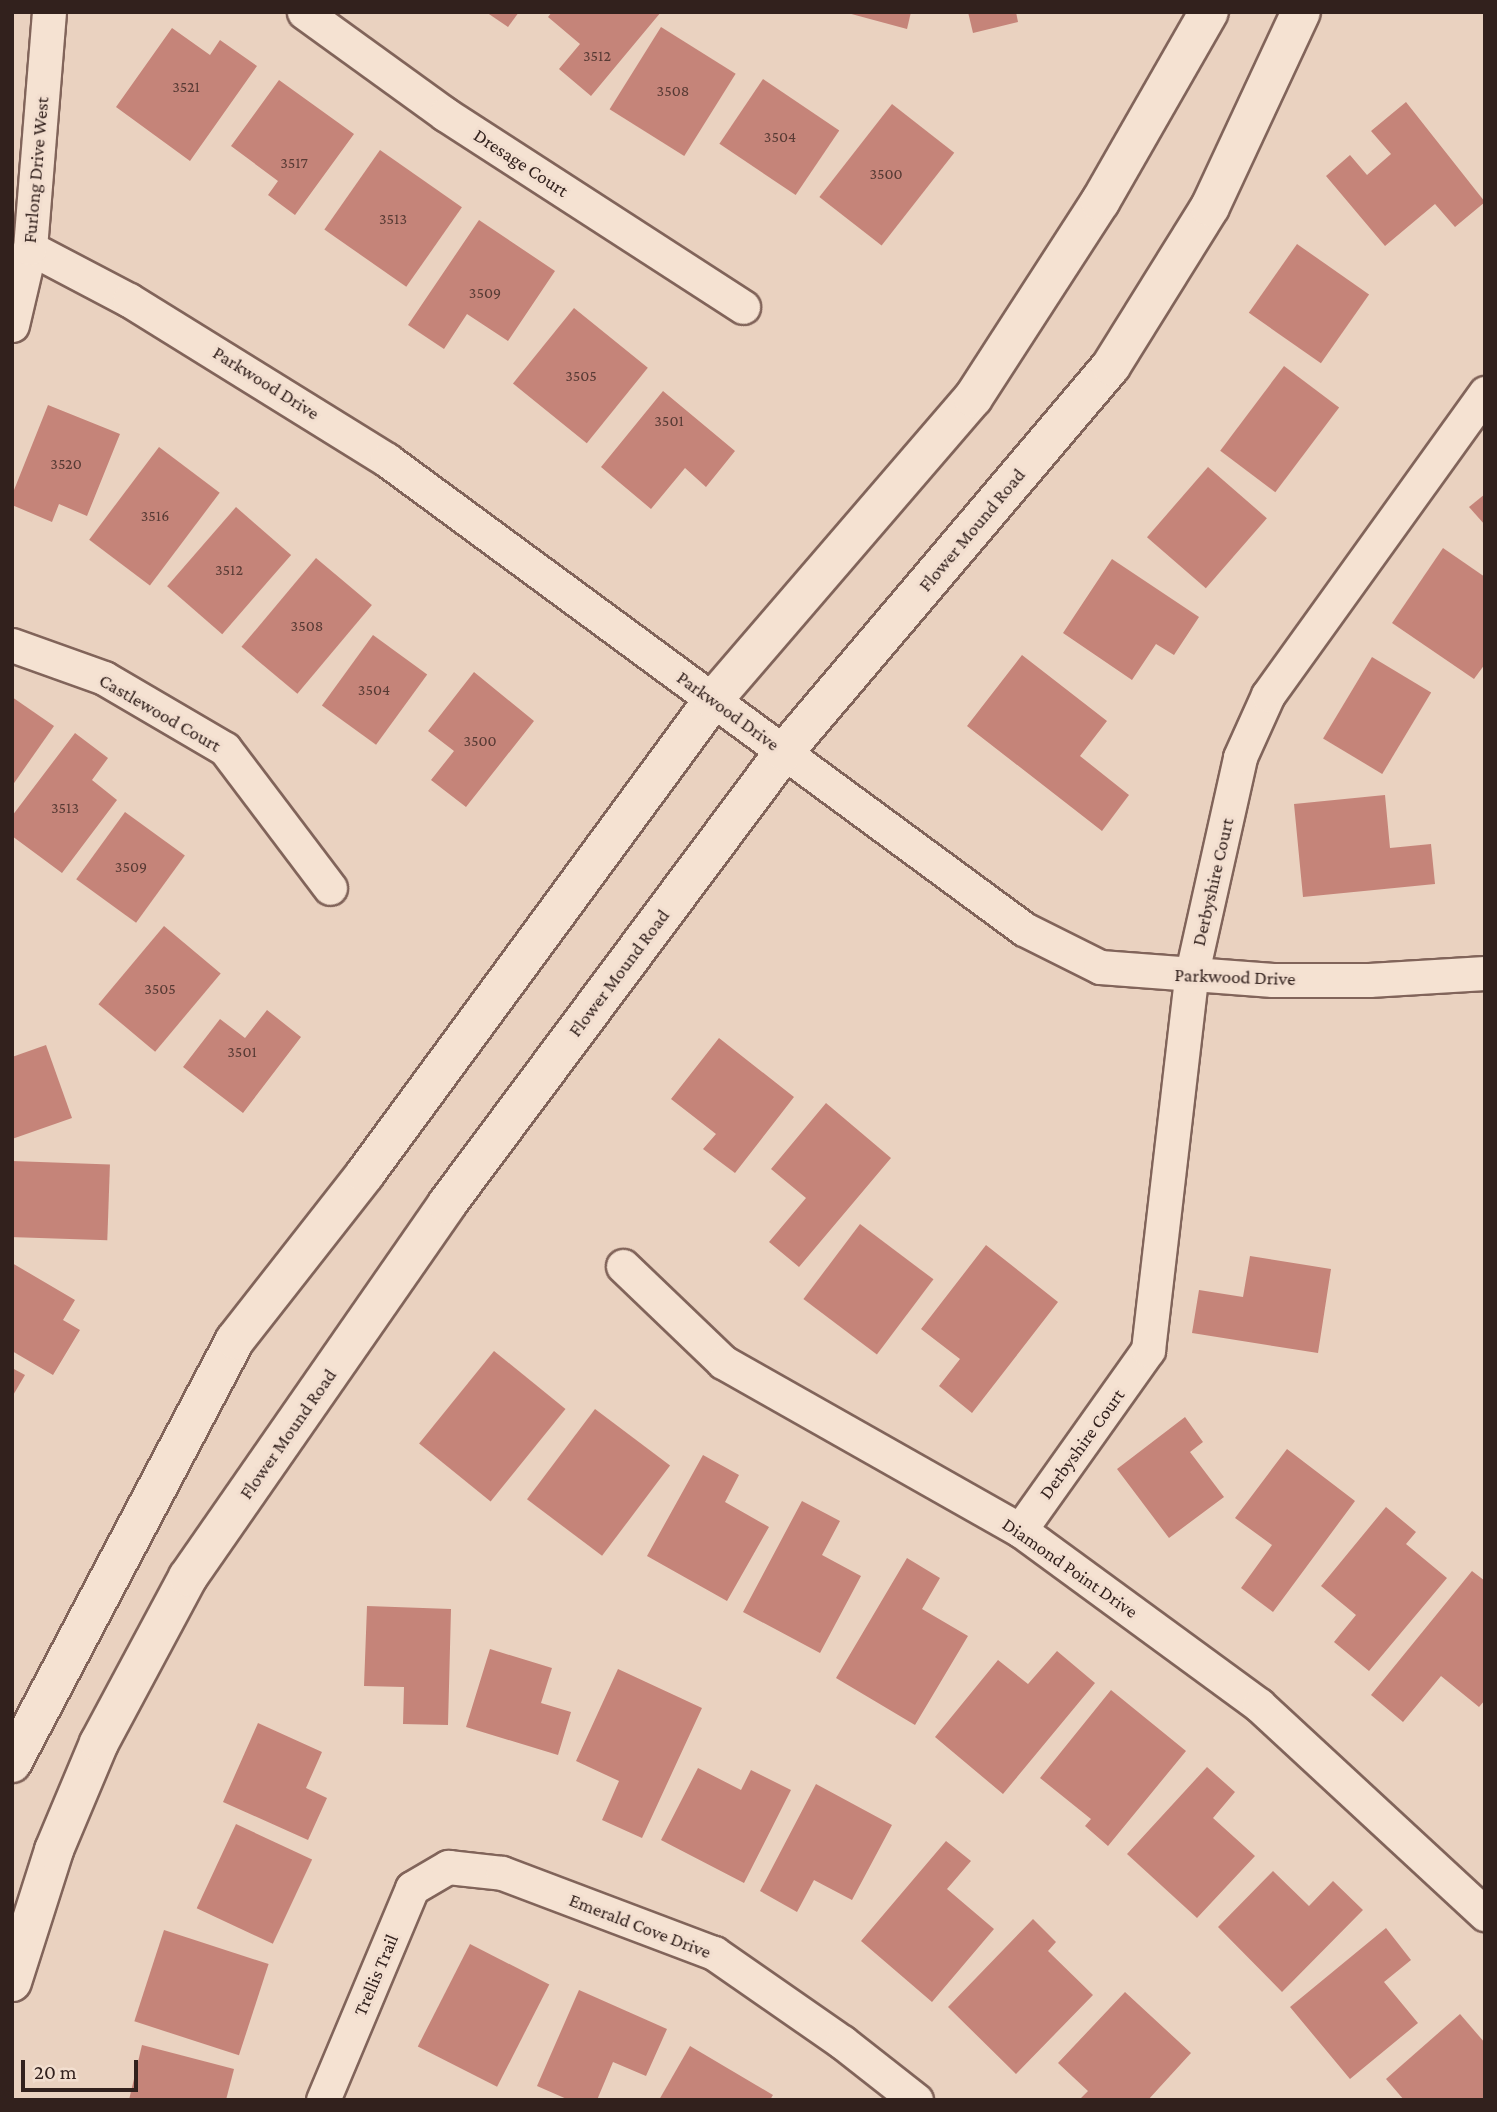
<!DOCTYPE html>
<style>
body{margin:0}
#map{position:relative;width:1497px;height:2112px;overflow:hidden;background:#ead2c0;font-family:"Crimson Pro",serif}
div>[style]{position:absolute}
.building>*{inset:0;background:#c58479;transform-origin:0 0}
.roads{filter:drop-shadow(2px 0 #81645a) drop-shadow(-2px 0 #81645a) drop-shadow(0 2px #81645a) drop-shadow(0 -2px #81645a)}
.street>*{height:33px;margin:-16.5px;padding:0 16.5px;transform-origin:16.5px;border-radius:16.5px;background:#f5e2d2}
.secondary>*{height:38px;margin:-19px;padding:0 19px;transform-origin:19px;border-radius:19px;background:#f5e2d2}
span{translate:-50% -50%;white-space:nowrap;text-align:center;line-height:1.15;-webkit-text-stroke:6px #f2decf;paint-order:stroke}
.number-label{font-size:16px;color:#573a34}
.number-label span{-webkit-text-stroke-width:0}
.street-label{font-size:19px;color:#32211d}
.frame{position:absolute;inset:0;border:14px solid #32211d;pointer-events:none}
.scale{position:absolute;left:21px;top:2060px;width:117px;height:32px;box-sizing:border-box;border:4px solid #32211d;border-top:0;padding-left:9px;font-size:21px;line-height:24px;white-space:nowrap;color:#32211d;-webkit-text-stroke:5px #f2decf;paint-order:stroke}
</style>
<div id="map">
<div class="building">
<i style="clip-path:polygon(486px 12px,519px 12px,508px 27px)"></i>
<i style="clip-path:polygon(552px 12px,661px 12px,591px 96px,559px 69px,580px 44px,548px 17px)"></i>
<i style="clip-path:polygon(844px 12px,911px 12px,907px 29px)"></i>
<i style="clip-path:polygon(968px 12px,1016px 12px,1018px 22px,973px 33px)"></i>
<i style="left:661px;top:27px;width:88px;height:97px;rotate:32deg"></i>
<i style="clip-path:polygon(172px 28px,210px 55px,220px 40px,257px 66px,190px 161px,116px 107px)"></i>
<i style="left:763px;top:79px;width:92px;height:78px;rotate:34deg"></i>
<i style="clip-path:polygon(279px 80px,354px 134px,295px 215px,268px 195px,278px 181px,231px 146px)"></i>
<i style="clip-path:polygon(1406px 102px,1485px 202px,1455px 227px,1435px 204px,1385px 246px,1326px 176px,1350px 155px,1367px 175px,1391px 154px,1371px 131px)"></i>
<i style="left:892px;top:104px;width:79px;height:118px;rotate:38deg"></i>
<i style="left:380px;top:150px;width:100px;height:97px;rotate:35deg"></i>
<i style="clip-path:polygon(479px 220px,555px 271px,508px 341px,467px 314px,444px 349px,408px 325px)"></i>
<i style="left:1297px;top:244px;width:88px;height:84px;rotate:35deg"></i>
<i style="left:574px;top:308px;width:95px;height:97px;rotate:39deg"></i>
<i style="left:1284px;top:366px;width:69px;height:106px;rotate:37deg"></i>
<i style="clip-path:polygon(663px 391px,735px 451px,706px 487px,685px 468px,651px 509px,601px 467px)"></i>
<i style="clip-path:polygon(48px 405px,120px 434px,87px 516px,59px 504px,52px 522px,12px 505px,12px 495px)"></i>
<i style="left:159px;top:447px;width:76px;height:116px;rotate:37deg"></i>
<i style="left:1208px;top:467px;width:78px;height:93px;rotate:41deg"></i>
<i style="clip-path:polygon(1485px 494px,1485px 525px,1469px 507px)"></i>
<i style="left:236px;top:507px;width:73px;height:105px;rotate:41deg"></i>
<i style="clip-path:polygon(1443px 548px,1485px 577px,1485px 664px,1474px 679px,1392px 623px)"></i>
<i style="left:316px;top:558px;width:73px;height:116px;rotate:40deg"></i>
<i style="clip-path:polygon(1112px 559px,1199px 617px,1174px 655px,1156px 644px,1132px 680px,1063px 633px)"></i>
<i style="left:373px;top:635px;width:67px;height:87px;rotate:36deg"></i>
<i style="clip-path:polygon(1022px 655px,1107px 721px,1080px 756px,1129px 795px,1102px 831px,967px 726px)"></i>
<i style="left:1372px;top:657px;width:69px;height:95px;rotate:31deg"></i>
<i style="clip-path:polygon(474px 672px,534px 721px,466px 807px,431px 780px,454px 751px,428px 731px)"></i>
<i style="clip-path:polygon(12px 697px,54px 726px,12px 786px)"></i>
<i style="clip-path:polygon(75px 733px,108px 758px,92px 780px,117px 800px,62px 873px,12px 836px,12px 816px)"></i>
<i style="clip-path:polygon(1385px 795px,1390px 848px,1431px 844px,1435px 884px,1303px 897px,1294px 804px)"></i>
<i style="left:125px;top:812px;width:74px;height:83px;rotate:36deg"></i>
<i style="left:164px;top:926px;width:74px;height:102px;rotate:40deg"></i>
<i style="clip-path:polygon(267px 1010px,301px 1037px,243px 1113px,183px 1067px,220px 1019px,245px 1038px)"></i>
<i style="clip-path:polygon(719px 1038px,794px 1097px,735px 1173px,703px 1149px,716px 1134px,671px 1099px)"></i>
<i style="clip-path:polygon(46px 1045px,72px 1118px,12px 1139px,12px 1057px)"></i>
<i style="clip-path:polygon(826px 1103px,891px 1158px,799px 1267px,769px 1242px,806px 1198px,771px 1169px)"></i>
<i style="left:12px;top:1161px;width:98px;height:76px;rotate:2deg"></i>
<i style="left:860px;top:1224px;width:92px;height:94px;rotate:37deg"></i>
<i style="clip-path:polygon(986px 1245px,1058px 1302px,972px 1413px,939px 1386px,960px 1359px,921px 1329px)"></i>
<i style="clip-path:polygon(1250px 1256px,1331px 1269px,1318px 1353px,1192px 1333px,1199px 1290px,1243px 1297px)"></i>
<i style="clip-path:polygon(12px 1263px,75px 1300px,63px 1320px,80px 1330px,53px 1375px,12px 1351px)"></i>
<i style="left:494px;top:1351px;width:92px;height:119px;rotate:39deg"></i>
<i style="clip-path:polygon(12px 1368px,25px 1375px,12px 1397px)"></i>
<i style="left:595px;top:1409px;width:94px;height:113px;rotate:37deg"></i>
<i style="clip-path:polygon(1185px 1417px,1203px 1442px,1190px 1452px,1224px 1497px,1169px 1538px,1117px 1469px)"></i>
<i style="clip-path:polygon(1287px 1449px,1355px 1501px,1273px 1612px,1241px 1588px,1272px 1545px,1235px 1518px)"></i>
<i style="clip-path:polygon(703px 1455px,739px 1475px,725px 1502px,769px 1527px,727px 1601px,647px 1556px)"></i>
<i style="clip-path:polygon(802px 1501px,840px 1521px,822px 1555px,861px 1576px,820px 1653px,743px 1612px)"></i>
<i style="clip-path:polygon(1386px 1507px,1416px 1532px,1406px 1544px,1447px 1578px,1369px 1671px,1334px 1642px,1356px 1615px,1321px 1586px)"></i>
<i style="clip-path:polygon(907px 1558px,940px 1578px,922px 1609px,968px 1636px,915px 1725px,836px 1678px)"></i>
<i style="clip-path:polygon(1472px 1571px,1485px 1581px,1485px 1700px,1479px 1707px,1441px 1676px,1403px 1722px,1371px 1695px)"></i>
<i style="clip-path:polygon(367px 1606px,451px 1609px,448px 1725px,403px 1724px,404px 1687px,364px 1686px)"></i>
<i style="clip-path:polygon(490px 1649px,552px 1668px,541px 1703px,571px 1712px,558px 1755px,466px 1727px)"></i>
<i style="clip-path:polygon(1057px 1651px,1095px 1683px,1003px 1794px,935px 1737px,998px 1660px,1028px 1684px)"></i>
<i style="clip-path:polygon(618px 1669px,702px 1708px,642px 1838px,602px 1820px,619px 1781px,576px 1761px)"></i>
<i style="clip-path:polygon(1111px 1690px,1186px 1751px,1108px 1846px,1085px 1826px,1091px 1819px,1040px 1778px)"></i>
<i style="clip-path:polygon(258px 1723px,322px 1752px,306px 1788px,327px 1798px,308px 1840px,223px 1802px)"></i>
<i style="clip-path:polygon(1207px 1767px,1235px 1792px,1213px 1818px,1255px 1856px,1197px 1918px,1127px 1854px)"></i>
<i style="clip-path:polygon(698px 1768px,741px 1790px,751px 1770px,791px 1790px,744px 1883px,661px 1840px)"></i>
<i style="clip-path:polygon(816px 1784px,892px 1825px,852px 1900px,814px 1880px,797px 1912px,760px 1891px)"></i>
<i style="left:236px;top:1824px;width:84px;height:93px;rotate:25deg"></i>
<i style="clip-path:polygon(946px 1841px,971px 1861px,947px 1889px,994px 1929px,932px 2002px,861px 1941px)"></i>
<i style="clip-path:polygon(1273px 1871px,1309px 1906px,1333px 1881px,1363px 1910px,1282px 1992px,1218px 1927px)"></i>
<i style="clip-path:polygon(1033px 1919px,1056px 1942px,1048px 1951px,1093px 1995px,1016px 2074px,948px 2007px)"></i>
<i style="clip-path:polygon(1386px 1928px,1411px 1960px,1384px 1982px,1418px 2023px,1350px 2079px,1290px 2007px)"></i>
<i style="left:164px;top:1930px;width:110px;height:96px;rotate:18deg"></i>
<i style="left:470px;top:1944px;width:89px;height:115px;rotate:27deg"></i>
<i style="clip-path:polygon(579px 1990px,667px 2029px,646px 2076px,613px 2062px,597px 2100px,569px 2100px,537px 2086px)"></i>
<i style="clip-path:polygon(1125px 1992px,1191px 2053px,1148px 2100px,1079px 2100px,1088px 2091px,1058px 2063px)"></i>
<i style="clip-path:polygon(1460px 2014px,1485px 2043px,1485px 2100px,1404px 2100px,1386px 2079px)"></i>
<i style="clip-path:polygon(142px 2045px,234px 2069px,226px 2100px,129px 2100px)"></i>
<i style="clip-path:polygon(690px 2046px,773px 2095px,770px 2100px,659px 2100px)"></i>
</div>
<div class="roads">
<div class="street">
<i style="left:304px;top:12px;width:174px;rotate:35.9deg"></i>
<i style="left:445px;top:114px;width:355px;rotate:32.9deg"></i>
<i style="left:30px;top:248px;width:112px;rotate:27.7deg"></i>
<i style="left:129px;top:300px;width:304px;rotate:31.8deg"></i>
<i style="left:387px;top:460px;width:791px;rotate:36.36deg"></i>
<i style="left:1024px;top:929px;width:85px;rotate:26.6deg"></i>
<i style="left:1100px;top:967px;width:173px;rotate:4.3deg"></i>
<i style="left:1273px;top:980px;width:96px"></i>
<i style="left:1369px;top:980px;width:116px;rotate:-3.5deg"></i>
<i style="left:12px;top:325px;width:79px;rotate:-76.8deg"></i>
<i style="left:30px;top:248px;width:237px;rotate:-85.4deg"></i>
<i style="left:12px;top:645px;width:98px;rotate:19.7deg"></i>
<i style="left:104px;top:678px;width:140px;rotate:30.4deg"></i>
<i style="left:225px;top:749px;width:174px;rotate:52.9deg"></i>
<i style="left:623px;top:1266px;width:139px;rotate:43.8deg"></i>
<i style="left:723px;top:1362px;width:341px;rotate:29.5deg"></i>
<i style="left:1020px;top:1530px;width:296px;rotate:36.2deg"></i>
<i style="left:1259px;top:1705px;width:308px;rotate:42.8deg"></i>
<i style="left:1020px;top:1530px;width:221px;rotate:-54.6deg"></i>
<i style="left:1148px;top:1350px;width:375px;rotate:-83.4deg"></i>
<i style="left:1191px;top:977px;width:225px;rotate:-77.4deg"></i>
<i style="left:1240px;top:757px;width:68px;rotate:-65.7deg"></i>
<i style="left:1268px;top:695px;width:372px;rotate:-54.3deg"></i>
<i style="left:323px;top:2100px;width:230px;rotate:-67.2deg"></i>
<i style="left:412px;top:1888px;width:42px;rotate:-30.3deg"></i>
<i style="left:448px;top:1867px;width:54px;rotate:6.3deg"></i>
<i style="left:502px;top:1873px;width:227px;rotate:20.7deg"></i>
<i style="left:714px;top:1953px;width:156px;rotate:34.8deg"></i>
<i style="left:842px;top:2042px;width:94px;rotate:38.1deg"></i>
</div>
<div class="secondary">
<i style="left:12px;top:1763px;width:478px;rotate:-62.2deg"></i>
<i style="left:235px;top:1340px;width:211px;rotate:-51.9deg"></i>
<i style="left:365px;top:1174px;width:588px;rotate:-53.71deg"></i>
<i style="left:713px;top:700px;width:399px;rotate:-49.3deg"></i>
<i style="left:973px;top:398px;width:234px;rotate:-57.1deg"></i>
<i style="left:1100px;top:202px;width:219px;rotate:-60.2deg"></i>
<i style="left:12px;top:1982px;width:139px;rotate:-72.3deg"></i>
<i style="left:54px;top:1850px;width:116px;rotate:-67.2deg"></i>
<i style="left:99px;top:1743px;width:188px;rotate:-61.8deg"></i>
<i style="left:188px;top:1577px;width:454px;rotate:-55.2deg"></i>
<i style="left:447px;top:1204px;width:564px;rotate:-53.29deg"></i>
<i style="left:784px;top:752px;width:506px;rotate:-49.73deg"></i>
<i style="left:1111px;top:366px;width:187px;rotate:-58.1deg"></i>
<i style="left:1210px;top:207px;width:215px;rotate:-65deg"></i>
</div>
</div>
<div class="number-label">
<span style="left:597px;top:56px">3512</span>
<span style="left:186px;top:87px">3521</span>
<span style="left:673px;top:91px">3508</span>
<span style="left:780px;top:137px">3504</span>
<span style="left:294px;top:163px">3517</span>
<span style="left:886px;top:174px">3500</span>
<span style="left:393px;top:219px">3513</span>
<span style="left:485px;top:293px">3509</span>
<span style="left:581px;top:376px">3505</span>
<span style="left:669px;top:421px">3501</span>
<span style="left:66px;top:464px">3520</span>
<span style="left:155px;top:516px">3516</span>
<span style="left:229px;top:570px">3512</span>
<span style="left:307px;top:626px">3508</span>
<span style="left:374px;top:690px">3504</span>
<span style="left:480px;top:741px">3500</span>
<span style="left:65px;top:808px">3513</span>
<span style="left:131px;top:867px">3509</span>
<span style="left:160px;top:989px">3505</span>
<span style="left:242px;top:1052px">3501</span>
</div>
<div class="street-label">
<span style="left:521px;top:163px;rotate:33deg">Dresage Court</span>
<span style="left:36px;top:170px;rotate:-85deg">Furlong Drive West</span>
<span style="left:266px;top:383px;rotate:32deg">Parkwood Drive</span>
<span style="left:972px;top:530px;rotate:-50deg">Flower Mound Road</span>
<span style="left:728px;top:711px;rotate:36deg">Parkwood Drive</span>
<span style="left:160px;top:713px;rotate:30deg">Castlewood Court</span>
<span style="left:1213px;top:882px;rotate:-77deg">Derbyshire Court</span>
<span style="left:619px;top:973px;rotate:-53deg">Flower Mound Road</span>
<span style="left:1235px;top:977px;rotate:2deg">Parkwood Drive</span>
<span style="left:288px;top:1434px;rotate:-55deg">Flower Mound Road</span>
<span style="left:1082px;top:1444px;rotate:-54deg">Derbyshire Court</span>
<span style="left:1070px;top:1568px;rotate:35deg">Diamond Point Drive</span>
<span style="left:640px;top:1926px;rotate:21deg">Emerald Cove Drive</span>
<span style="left:376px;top:1975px;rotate:-67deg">Trellis Trail</span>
</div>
<div class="frame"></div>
<div class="scale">20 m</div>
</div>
